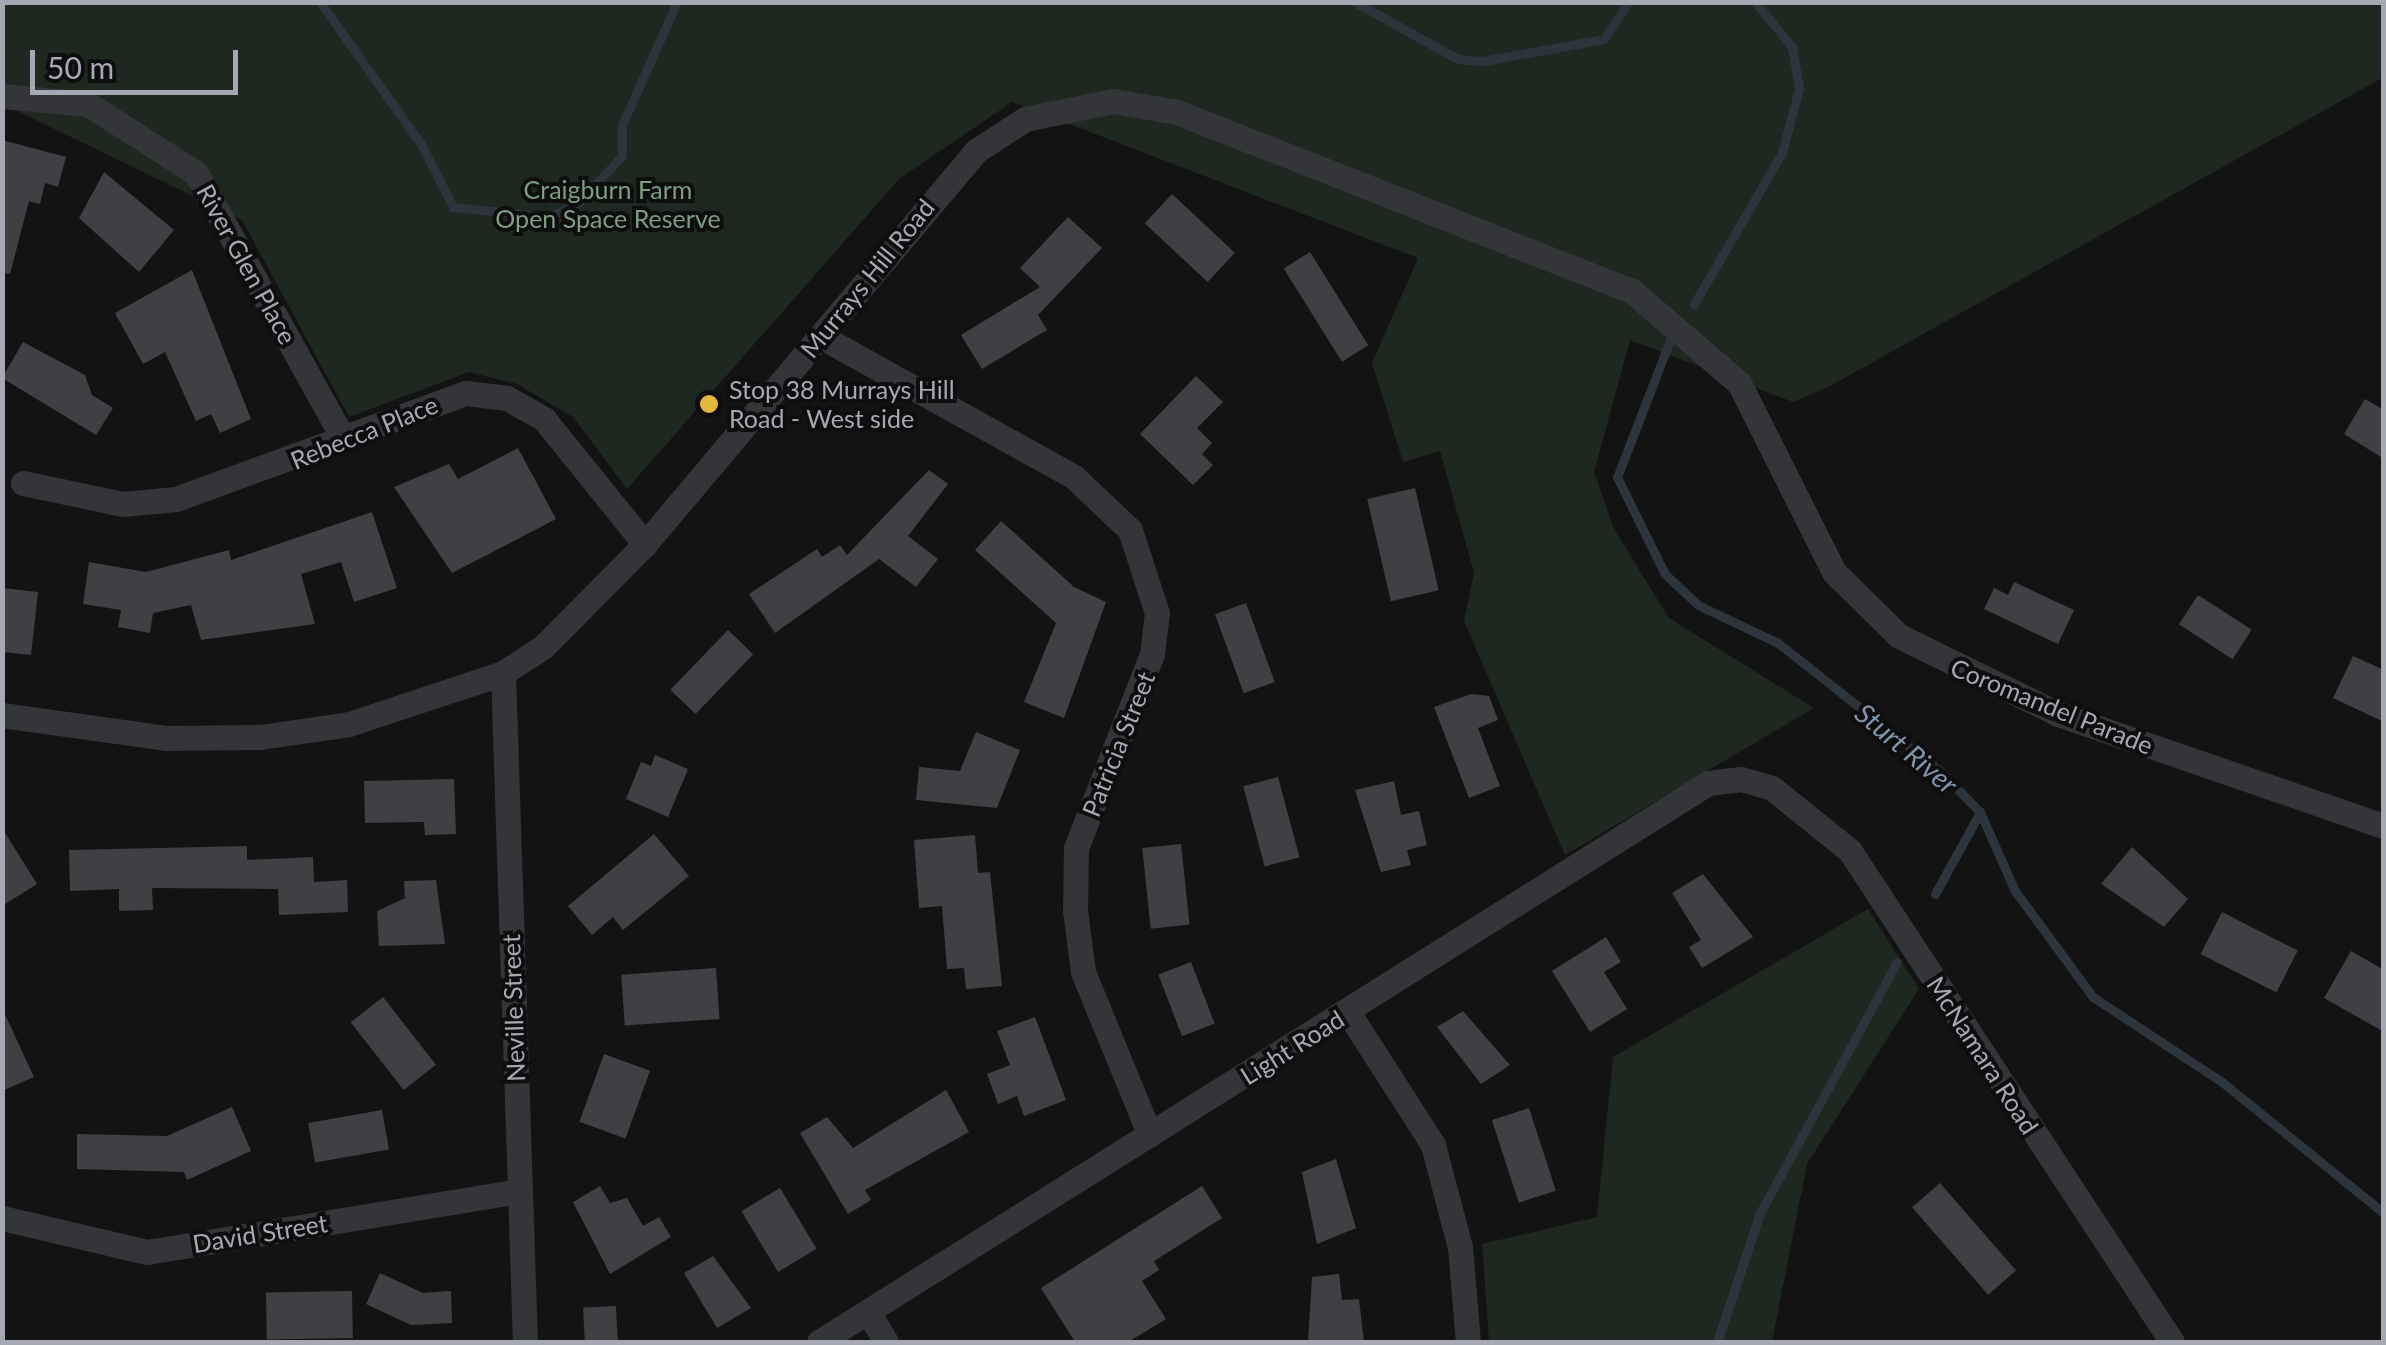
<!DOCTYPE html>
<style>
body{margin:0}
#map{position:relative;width:2386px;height:1345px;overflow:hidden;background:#131314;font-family:Lato,sans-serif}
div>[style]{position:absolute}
.green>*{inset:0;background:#1f2721}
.stream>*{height:9px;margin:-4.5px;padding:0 4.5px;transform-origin:4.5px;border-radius:4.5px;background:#2d343c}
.building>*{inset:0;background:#404044;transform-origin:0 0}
.minor>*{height:25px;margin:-12.5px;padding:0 12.5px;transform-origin:12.5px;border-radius:12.5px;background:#343539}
.dots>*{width:28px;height:28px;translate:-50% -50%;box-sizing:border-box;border:5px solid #0e0e0f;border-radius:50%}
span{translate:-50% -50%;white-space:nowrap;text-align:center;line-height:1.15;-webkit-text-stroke:8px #0e0e0f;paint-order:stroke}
.park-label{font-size:25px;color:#7e9d83}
.street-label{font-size:25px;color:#a6a9b4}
.poi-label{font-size:25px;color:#a6a9b4}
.left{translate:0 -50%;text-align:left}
.water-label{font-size:28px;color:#7f93ac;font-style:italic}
.frame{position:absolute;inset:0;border:5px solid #a6a9b4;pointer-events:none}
.scale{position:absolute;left:30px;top:50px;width:208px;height:45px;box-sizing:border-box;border:5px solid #a6a9b4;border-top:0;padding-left:12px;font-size:30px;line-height:35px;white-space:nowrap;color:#a6a9b4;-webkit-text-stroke:8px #0e0e0f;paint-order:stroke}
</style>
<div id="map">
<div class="green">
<i style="clip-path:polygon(2383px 2px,2384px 77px,1830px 386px,1793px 402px,1630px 340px,1594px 472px,1614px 529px,1669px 618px,1814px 708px,1565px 855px,1464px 621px,1474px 573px,1440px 451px,1403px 462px,1372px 363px,1418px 258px,1012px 102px,899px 179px,627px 489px,573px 417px,517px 384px,469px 372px,349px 417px,242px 220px,3px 104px,2px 3px)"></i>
<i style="clip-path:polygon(1868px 909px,1919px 989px,1807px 1164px,1772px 1342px,1489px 1342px,1482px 1244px,1597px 1217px,1613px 1057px)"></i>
</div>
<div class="stream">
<i style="left:320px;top:2px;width:174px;rotate:54.6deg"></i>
<i style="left:421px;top:144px;width:71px;rotate:63.1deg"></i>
<i style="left:453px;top:207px;width:97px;rotate:5.9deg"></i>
<i style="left:549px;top:217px;width:34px;rotate:-27deg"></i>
<i style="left:579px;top:202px;width:63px;rotate:-46.9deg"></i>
<i style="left:622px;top:156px;width:31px;rotate:-90deg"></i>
<i style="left:622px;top:125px;width:135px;rotate:-65.9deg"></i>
<i style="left:1355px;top:2px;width:118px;rotate:29deg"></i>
<i style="left:1458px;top:59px;width:25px;rotate:5deg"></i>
<i style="left:1483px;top:61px;width:123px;rotate:-10.3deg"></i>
<i style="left:1604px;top:39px;width:44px;rotate:-57deg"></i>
<i style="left:1694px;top:304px;width:175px;rotate:-59.8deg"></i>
<i style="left:1782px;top:153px;width:67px;rotate:-75.3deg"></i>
<i style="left:1799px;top:88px;width:42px;rotate:-99.7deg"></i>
<i style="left:1792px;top:47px;width:58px;rotate:-129.4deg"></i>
<i style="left:1670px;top:340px;width:147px;rotate:111.1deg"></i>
<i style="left:1617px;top:477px;width:108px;rotate:63.7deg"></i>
<i style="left:1665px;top:574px;width:45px;rotate:43.2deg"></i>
<i style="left:1698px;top:605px;width:89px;rotate:25.4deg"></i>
<i style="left:1778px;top:643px;width:205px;rotate:38.3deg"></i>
<i style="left:1939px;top:770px;width:59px;rotate:45.7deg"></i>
<i style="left:1980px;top:812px;width:86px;rotate:66.1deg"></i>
<i style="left:2015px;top:891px;width:132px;rotate:53.7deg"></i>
<i style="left:2093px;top:997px;width:154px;rotate:33.4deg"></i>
<i style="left:2222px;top:1082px;width:208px;rotate:39deg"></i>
<i style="left:1935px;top:894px;width:94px;rotate:-61.2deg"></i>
<i style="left:1717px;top:1342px;width:136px;rotate:-71.6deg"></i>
<i style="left:1760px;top:1213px;width:286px;rotate:-61.4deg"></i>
</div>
<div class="building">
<i style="clip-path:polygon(2px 140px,66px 157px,58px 187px,45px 183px,40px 204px,29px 201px,10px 274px,2px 273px)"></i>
<i style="clip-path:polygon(104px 172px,174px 230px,139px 272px,79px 218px)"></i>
<i style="left:1172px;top:194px;width:86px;height:40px;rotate:43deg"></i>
<i style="clip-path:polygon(1068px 217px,1102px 248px,1038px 315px,1047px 330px,982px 369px,961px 335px,1040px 287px,1020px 268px)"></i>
<i style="left:1310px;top:252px;width:110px;height:31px;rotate:58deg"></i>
<i style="clip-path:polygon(192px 270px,251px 419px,220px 433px,211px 414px,196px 421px,165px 352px,143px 364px,115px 313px)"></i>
<i style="clip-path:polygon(23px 342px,85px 375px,92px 395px,113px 408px,96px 435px,2px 378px)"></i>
<i style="clip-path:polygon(1196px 376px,1223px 402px,1197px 428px,1212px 443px,1202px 454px,1213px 465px,1193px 485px,1140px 434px)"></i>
<i style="clip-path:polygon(2365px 399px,2384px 410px,2384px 459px,2344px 434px)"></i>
<i style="clip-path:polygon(518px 448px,556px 519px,452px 573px,394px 487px,449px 464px,458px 479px)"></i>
<i style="clip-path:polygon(929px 470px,948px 484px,908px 536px,938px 559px,916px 587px,879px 559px,775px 633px,749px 594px,817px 549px,822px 557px,840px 545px,847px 555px)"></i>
<i style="left:1415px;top:488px;width:105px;height:49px;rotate:77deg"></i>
<i style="clip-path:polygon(372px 512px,397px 588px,354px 602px,341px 562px,301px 574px,315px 624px,201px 640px,191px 605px,153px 613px,150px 633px,118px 627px,121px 610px,83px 604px,89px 562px,146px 572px,229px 550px,231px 560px)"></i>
<i style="clip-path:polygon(1001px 521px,1074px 587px,1106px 602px,1064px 718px,1024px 702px,1056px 623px,975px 550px)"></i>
<i style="clip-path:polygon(2014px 582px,2074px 610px,2058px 644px,1984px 609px,1994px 588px,2008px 595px)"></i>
<i style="clip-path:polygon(2px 588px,38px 592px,31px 655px,2px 652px)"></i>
<i style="left:2198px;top:595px;width:64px;height:35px;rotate:33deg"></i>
<i style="left:1246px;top:603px;width:84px;height:33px;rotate:70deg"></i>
<i style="left:728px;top:630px;width:35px;height:83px;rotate:44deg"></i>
<i style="clip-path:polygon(2353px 656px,2384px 670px,2384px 722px,2333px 698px)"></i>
<i style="clip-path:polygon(1471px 694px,1489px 696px,1498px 720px,1478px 728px,1500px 786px,1469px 798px,1434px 707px)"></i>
<i style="clip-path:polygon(976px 732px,1020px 750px,997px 808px,916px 800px,919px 767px,960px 771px)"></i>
<i style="clip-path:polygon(655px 755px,688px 769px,668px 817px,626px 799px,641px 762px,651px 766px)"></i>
<i style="left:1278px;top:777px;width:83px;height:36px;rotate:75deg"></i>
<i style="clip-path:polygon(454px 779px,456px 834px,425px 835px,424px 822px,365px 823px,364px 781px)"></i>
<i style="clip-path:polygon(1394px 781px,1401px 815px,1419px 811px,1427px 845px,1407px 850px,1411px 865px,1381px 872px,1355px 790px)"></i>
<i style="clip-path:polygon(2px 828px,37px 884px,2px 906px)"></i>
<i style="clip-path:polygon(654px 834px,689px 876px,623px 930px,613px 917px,592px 935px,568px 906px)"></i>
<i style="clip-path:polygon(975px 835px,978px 873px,990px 872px,1002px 986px,966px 989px,964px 968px,947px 969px,942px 906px,919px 908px,914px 840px)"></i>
<i style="left:1181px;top:844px;width:81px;height:39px;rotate:84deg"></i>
<i style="clip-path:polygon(247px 846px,247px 860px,313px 857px,314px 882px,347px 880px,348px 912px,279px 915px,278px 889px,152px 888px,153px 910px,119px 911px,119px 889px,70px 891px,69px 850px)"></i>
<i style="clip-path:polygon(2132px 847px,2188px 899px,2164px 927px,2101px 884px)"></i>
<i style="clip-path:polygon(1703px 874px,1753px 937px,1702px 968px,1689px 947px,1701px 940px,1672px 893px)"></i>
<i style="clip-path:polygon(436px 880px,445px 944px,379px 946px,377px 911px,405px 898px,404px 881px)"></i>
<i style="left:2222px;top:912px;width:85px;height:47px;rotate:27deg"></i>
<i style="clip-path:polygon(1606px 937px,1621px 962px,1604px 972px,1627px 1009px,1590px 1032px,1552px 971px)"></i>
<i style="clip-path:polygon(2351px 951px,2384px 970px,2384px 1032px,2324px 998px)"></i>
<i style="left:1191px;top:962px;width:66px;height:35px;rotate:69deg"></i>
<i style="left:716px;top:968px;width:51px;height:95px;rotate:86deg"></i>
<i style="left:383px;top:997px;width:86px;height:41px;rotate:52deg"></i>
<i style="clip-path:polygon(2px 1008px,34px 1077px,2px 1091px)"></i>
<i style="clip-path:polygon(1463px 1011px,1510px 1065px,1481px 1084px,1437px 1027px)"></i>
<i style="clip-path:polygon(1035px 1017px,1066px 1100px,1024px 1116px,1017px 1096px,998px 1104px,987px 1074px,1010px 1065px,997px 1031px)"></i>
<i style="left:604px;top:1054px;width:49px;height:72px;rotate:20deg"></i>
<i style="clip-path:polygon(946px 1090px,969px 1132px,865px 1190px,871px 1200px,848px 1214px,800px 1133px,827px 1117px,853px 1148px)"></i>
<i style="clip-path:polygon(232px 1107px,251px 1151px,187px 1180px,184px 1172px,77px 1169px,77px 1134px,167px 1136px)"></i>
<i style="left:1529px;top:1108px;width:87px;height:39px;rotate:72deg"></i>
<i style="left:382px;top:1110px;width:40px;height:75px;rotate:80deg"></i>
<i style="clip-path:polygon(1336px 1159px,1356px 1228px,1317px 1244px,1302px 1172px)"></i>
<i style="left:1940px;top:1183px;width:116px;height:37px;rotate:49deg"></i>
<i style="clip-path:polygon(600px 1186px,610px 1203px,627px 1198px,643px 1226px,659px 1217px,671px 1237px,610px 1274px,573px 1202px)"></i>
<i style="clip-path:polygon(1202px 1186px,1222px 1218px,1154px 1261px,1159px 1270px,1142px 1281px,1166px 1319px,1128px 1342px,1075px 1342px,1041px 1288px)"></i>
<i style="left:780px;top:1188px;width:71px;height:45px;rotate:59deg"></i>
<i style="clip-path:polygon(713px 1256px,751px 1308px,717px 1328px,684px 1273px)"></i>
<i style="clip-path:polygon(380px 1273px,423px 1293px,451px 1291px,452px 1323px,411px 1325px,366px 1304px)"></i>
<i style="clip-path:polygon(1339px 1274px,1342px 1300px,1359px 1299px,1364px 1342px,1308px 1342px,1312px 1277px)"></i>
<i style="left:352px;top:1291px;width:47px;height:86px;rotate:89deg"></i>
<i style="left:616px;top:1306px;width:36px;height:33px;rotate:87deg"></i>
</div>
<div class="minor">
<i style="left:2px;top:96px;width:86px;rotate:5.3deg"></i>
<i style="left:88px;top:104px;width:128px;rotate:32.6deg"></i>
<i style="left:196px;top:173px;width:303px;rotate:61deg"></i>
<i style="left:820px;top:336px;width:291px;rotate:29deg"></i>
<i style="left:1074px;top:477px;width:77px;rotate:43.4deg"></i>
<i style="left:1130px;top:530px;width:87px;rotate:72deg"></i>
<i style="left:1157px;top:613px;width:41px;rotate:97deg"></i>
<i style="left:1152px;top:654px;width:208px;rotate:111.4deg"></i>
<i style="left:1076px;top:848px;width:62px;rotate:90.9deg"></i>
<i style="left:1075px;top:910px;width:63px;rotate:82.6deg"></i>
<i style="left:1083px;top:972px;width:176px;rotate:67.7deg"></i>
<i style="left:23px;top:483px;width:102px;rotate:11.9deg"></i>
<i style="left:123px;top:504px;width:53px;rotate:-5.4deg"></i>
<i style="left:176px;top:499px;width:309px;rotate:-20.1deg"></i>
<i style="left:466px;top:393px;width:41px;rotate:7deg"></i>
<i style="left:507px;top:398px;width:43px;rotate:29.6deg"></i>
<i style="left:544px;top:419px;width:161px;rotate:51.1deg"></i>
<i style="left:503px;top:673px;width:669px;rotate:88.12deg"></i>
<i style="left:2px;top:715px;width:165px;rotate:8deg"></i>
<i style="left:165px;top:738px;width:95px;rotate:-0.6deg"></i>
<i style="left:260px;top:737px;width:90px;rotate:-8.3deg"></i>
<i style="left:349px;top:724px;width:162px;rotate:-18.3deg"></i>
<i style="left:503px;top:673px;width:48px;rotate:-33deg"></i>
<i style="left:543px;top:647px;width:145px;rotate:-45.3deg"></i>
<i style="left:645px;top:544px;width:514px;rotate:-49.89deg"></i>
<i style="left:976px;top:151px;width:59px;rotate:-33.1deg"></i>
<i style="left:1025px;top:119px;width:90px;rotate:-11.6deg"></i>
<i style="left:1113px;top:101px;width:65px;rotate:9.8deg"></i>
<i style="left:1177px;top:112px;width:489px;rotate:21.5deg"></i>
<i style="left:1632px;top:291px;width:141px;rotate:40.7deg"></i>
<i style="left:1739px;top:383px;width:212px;rotate:63.3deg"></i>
<i style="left:1834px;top:572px;width:91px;rotate:44.6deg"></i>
<i style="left:1899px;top:636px;width:177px;rotate:26.1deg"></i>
<i style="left:2058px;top:714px;width:345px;rotate:19deg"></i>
<i style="left:1348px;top:1012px;width:158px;rotate:57.4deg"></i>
<i style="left:1433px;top:1145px;width:106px;rotate:75.2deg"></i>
<i style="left:1460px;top:1247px;width:95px;rotate:85.2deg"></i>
<i style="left:2px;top:1218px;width:149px;rotate:13.2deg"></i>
<i style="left:147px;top:1252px;width:377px;rotate:-9.3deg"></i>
<i style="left:868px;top:1312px;width:35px;rotate:59deg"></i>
<i style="left:819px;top:1342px;width:1050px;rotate:-32.16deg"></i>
<i style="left:1708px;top:783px;width:33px;rotate:-7deg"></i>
<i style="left:1741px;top:779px;width:32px;rotate:16deg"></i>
<i style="left:1772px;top:788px;width:100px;rotate:38.9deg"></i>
<i style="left:1850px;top:851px;width:587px;rotate:56.74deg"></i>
</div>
<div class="dots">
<i style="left:709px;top:404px;background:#e2b93d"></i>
</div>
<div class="park-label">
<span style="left:608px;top:204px">Craigburn Farm<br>Open Space Reserve</span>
</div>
<div class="street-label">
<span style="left:247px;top:264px;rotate:61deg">River Glen Place</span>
<span style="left:867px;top:278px;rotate:-51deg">Murrays Hill Road</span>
<span style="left:364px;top:432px;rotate:-22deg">Rebecca Place</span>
<span style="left:2052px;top:706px;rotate:22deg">Coromandel Parade</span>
<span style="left:1118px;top:744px;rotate:-68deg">Patricia Street</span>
<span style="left:513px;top:1008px;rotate:-92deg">Neville Street</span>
<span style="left:1292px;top:1047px;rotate:-32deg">Light Road</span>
<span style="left:1983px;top:1055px;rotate:57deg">McNamara Road</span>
<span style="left:260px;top:1233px;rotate:-9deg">David Street</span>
</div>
<div class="poi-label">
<span class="left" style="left:729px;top:404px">Stop 38 Murrays Hill<br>Road - West side</span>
</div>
<div class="water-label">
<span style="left:1907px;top:748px;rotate:40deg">Sturt River</span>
</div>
<div class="frame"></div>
<div class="scale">50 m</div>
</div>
